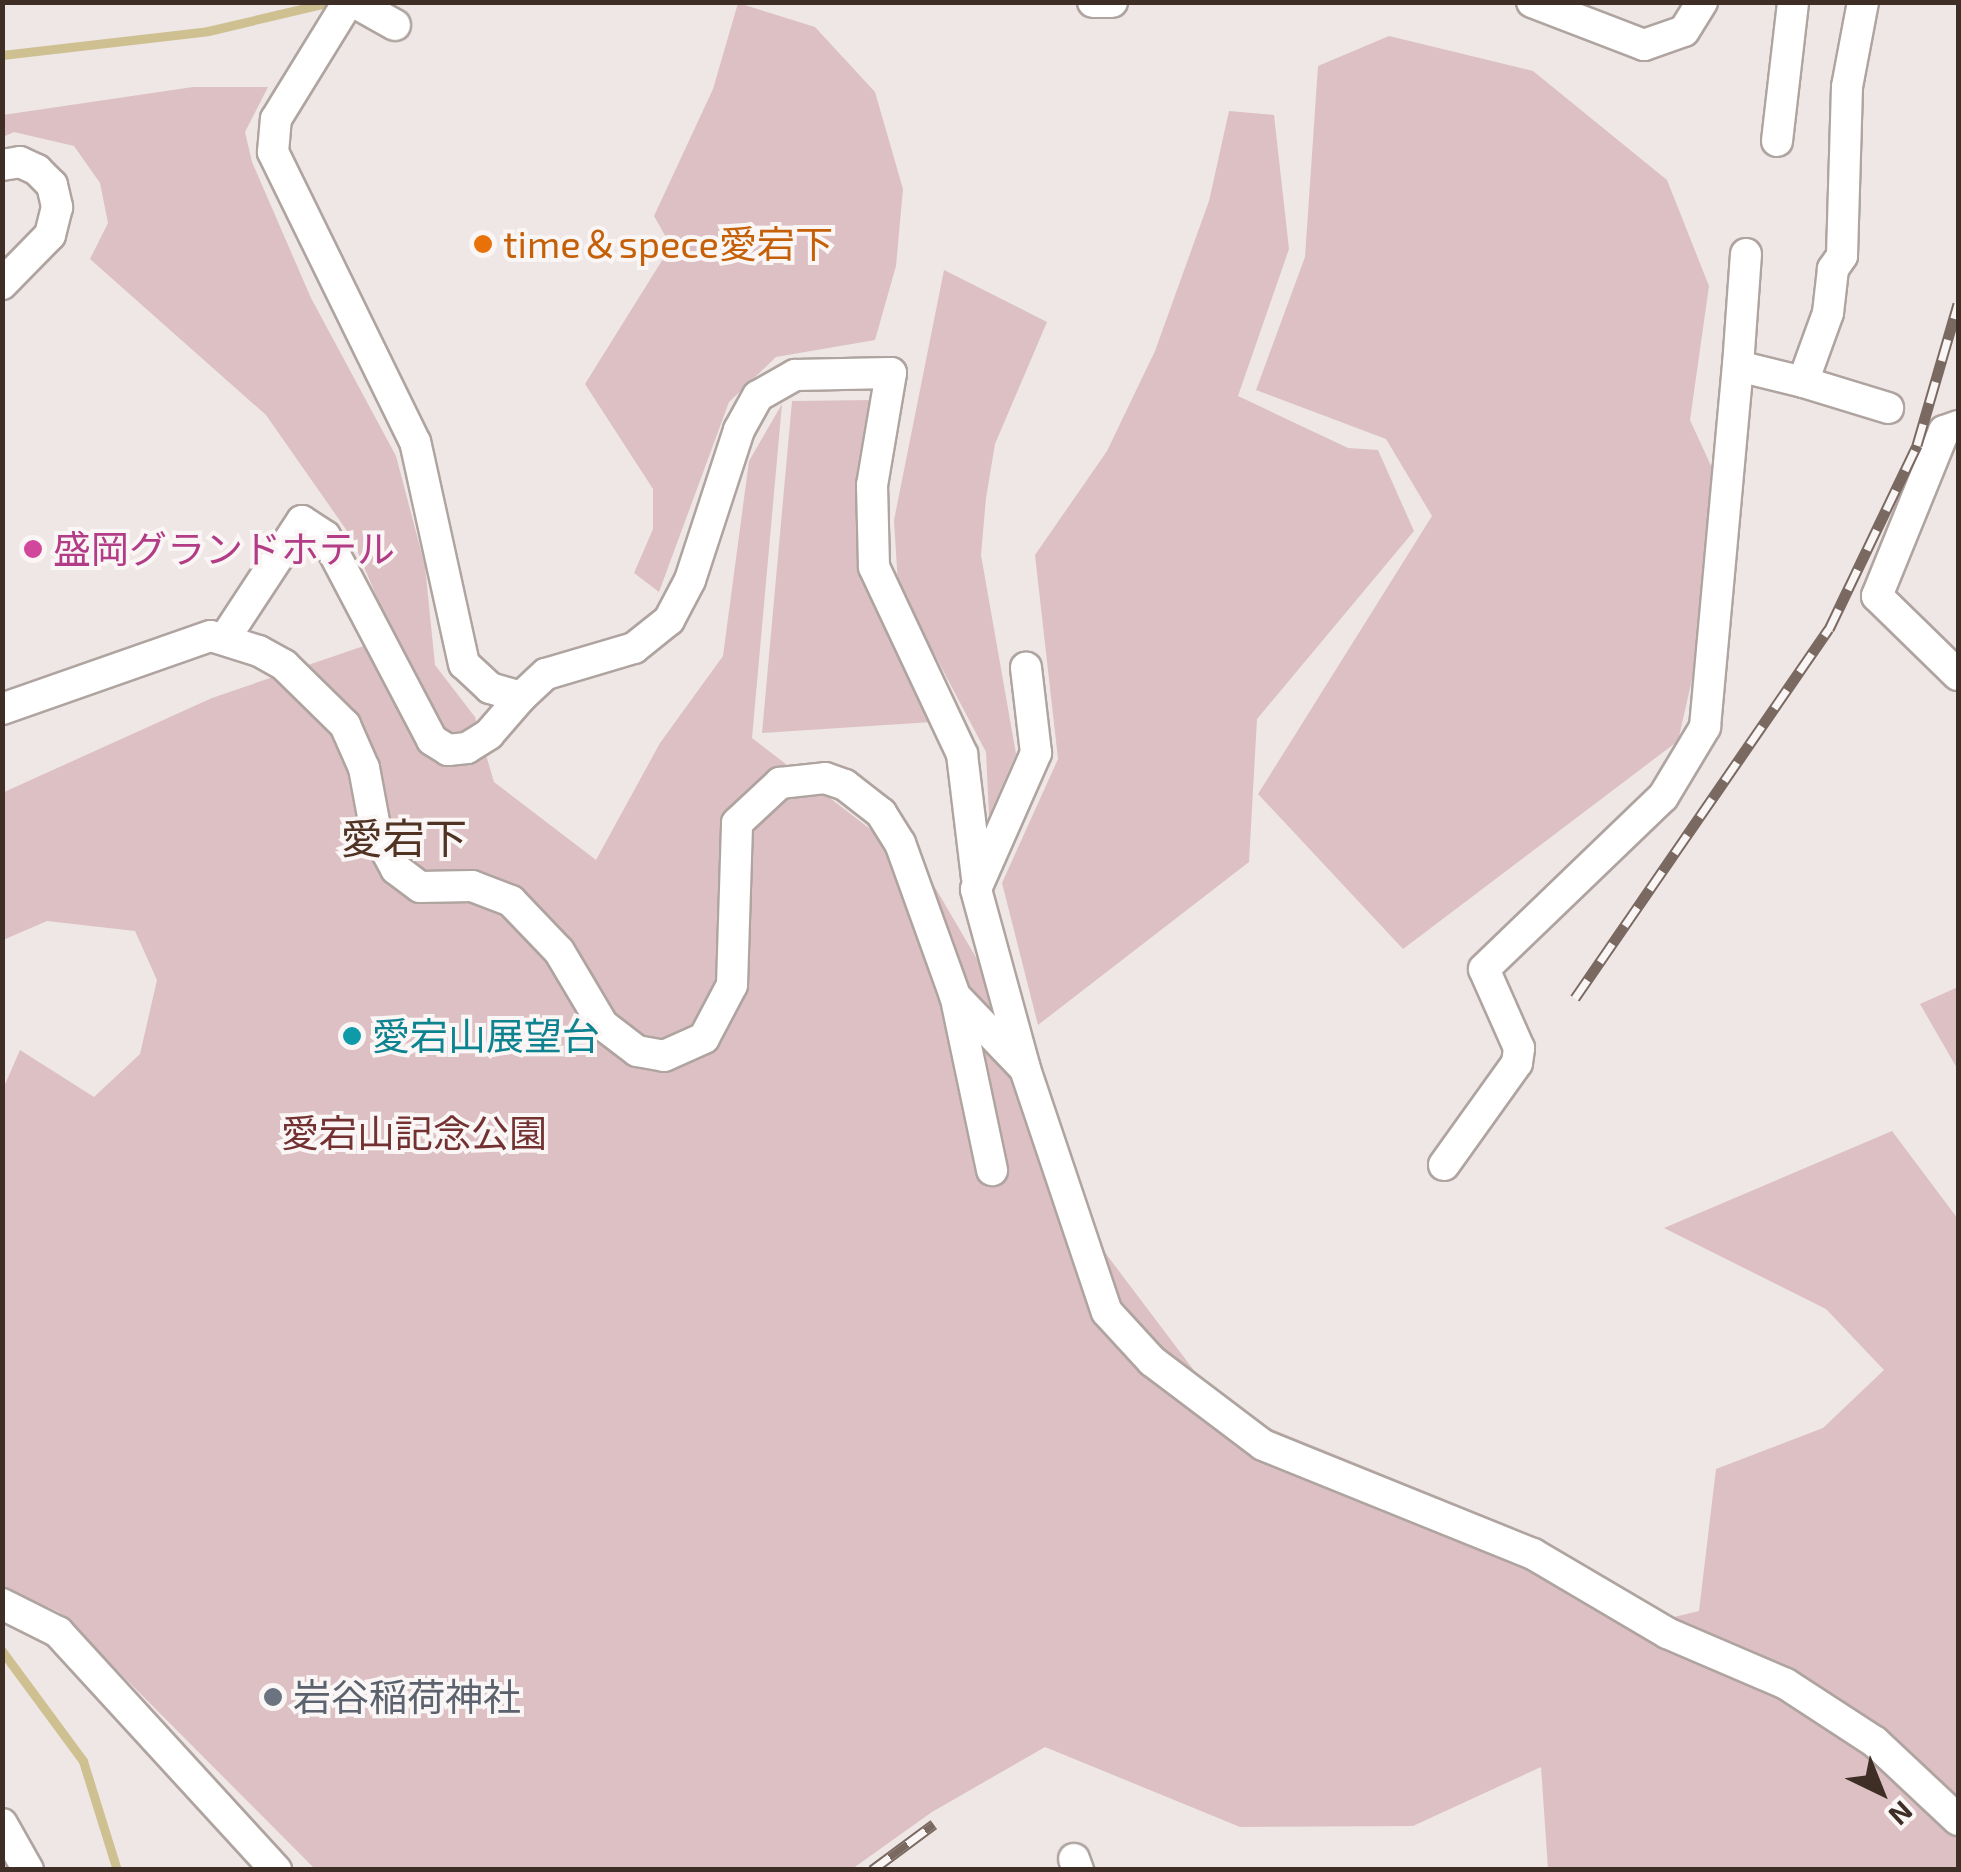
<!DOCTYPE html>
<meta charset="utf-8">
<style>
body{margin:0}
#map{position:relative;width:1961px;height:1872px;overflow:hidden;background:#eee7e5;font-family:"Exo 2","Noto Sans JP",sans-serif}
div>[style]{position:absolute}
.green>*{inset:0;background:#ddc0c3}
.stream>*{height:9px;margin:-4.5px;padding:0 4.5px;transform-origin:4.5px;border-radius:4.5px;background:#cfc091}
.roads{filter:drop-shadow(2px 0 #afa4a0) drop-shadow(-2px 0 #afa4a0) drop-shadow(0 2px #afa4a0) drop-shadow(0 -2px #afa4a0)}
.minor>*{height:30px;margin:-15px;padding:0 15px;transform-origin:15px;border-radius:15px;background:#fff}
.rail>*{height:11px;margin-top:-5.5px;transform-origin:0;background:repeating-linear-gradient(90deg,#faf6f6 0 22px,#7a6960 0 44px);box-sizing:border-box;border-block:2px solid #7a6960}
.dots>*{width:28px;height:28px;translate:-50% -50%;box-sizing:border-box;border:5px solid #faf6f6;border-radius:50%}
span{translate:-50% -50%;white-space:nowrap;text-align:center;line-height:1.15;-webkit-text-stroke:8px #faf6f6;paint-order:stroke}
.food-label{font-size:38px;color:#c56008}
.left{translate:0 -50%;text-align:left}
.hotel-label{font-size:38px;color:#b23c85}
.culture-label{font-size:38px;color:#0d838f}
.park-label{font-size:38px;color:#733132}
.worship-label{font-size:38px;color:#5b616d}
.quarter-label{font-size:42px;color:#503322}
.frame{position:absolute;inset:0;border:5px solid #3f2e25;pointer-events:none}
.north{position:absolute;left:1831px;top:1742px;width:100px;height:100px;-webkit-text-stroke:8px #faf6f6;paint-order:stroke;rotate:137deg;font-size:28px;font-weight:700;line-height:40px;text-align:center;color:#3f2e25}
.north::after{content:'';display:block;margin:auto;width:35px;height:45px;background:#3f2e25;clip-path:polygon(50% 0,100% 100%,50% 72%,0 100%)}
</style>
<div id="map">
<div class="green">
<i style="clip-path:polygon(738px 3px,815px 27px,875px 92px,903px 189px,896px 266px,875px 340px,776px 357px,729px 402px,659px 592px,634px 573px,653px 529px,653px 489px,585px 384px,671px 246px,654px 216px,713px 89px)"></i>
<i style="clip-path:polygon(1389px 36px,1533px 71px,1667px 180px,1709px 286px,1690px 420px,1718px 481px,1700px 644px,1678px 741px,1403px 949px,1258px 794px,1432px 516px,1386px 439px,1256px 390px,1305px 257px,1318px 66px)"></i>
<i style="clip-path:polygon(193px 87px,268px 87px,245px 132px,252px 162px,311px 298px,396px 456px,425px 566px,435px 665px,475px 717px,494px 782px,596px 860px,660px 743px,723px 656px,749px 461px,782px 404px,752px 738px,926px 872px,1025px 1041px,1094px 1238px,1205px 1385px,1240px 1416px,1513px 1527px,1666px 1619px,1699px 1611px,1716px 1469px,1823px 1428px,1884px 1370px,1826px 1309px,1664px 1228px,1892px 1131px,1958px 1219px,1958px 1869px,1548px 1869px,1541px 1767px,1413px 1826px,1240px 1827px,1045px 1747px,932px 1812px,852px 1869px,315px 1869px,59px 1612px,3px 1588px,3px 1089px,20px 1050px,94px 1097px,140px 1054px,157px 980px,135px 931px,47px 921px,3px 940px,2px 793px,212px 698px,393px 636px,352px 538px,266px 415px,90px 259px,108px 223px,100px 183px,74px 146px,14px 132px,3px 137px,3px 115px)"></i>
<i style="clip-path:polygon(1229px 111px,1274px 115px,1289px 249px,1238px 396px,1348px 448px,1378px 450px,1414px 531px,1257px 719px,1249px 862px,1038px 1025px,1002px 883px,1058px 759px,1035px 555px,1107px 451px,1155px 351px,1209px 201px)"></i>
<i style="clip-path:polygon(944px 270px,1047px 322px,995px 444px,986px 498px,981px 555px,1016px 754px,989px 816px,986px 752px,898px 585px,894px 520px)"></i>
<i style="clip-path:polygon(874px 400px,857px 500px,862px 570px,932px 722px,762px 733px,792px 401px)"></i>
<i style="clip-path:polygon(1958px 987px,1958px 1070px,1920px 1004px)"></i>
</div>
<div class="stream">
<i style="left:2px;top:55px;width:207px;rotate:-6.6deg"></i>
<i style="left:208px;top:31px;width:117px;rotate:-13.3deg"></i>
<i style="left:2px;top:1651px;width:137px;rotate:53.6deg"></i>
<i style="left:83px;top:1761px;width:114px;rotate:72.7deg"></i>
</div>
<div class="roads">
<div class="minor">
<i style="left:354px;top:2px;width:47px;rotate:29.3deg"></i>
<i style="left:1093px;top:2px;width:19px"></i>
<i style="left:1532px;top:2px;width:120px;rotate:21deg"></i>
<i style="left:1644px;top:45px;width:42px;rotate:-19.3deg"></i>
<i style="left:1684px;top:31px;width:34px;rotate:-58deg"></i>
<i style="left:1863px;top:2px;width:86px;rotate:100.7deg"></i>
<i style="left:1847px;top:87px;width:169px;rotate:91.7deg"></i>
<i style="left:1842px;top:256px;width:16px;rotate:125deg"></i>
<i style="left:1833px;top:269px;width:44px;rotate:96.5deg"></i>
<i style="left:1828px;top:313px;width:73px;rotate:109.9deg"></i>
<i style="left:1803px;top:382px;width:89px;rotate:17deg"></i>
<i style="left:1777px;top:141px;width:140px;rotate:-83.4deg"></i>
<i style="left:2px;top:165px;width:18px;rotate:-9deg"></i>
<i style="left:20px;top:162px;width:19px;rotate:25deg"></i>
<i style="left:37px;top:170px;width:21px;rotate:45deg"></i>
<i style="left:52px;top:185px;width:23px;rotate:77deg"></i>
<i style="left:57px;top:207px;width:29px;rotate:104deg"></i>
<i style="left:50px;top:235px;width:69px;rotate:134.4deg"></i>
<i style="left:1746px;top:254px;width:112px;rotate:94.1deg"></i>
<i style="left:1738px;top:366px;width:67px;rotate:13.8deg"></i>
<i style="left:1958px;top:426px;width:15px;rotate:160deg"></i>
<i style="left:1944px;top:431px;width:178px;rotate:112.1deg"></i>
<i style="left:1877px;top:596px;width:113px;rotate:44.3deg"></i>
<i style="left:225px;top:638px;width:140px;rotate:-56.7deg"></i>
<i style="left:302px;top:521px;width:27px;rotate:33deg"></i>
<i style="left:325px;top:536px;width:230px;rotate:62.3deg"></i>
<i style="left:432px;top:740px;width:19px;rotate:32deg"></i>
<i style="left:448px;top:750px;width:19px;rotate:-6deg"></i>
<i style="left:467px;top:748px;width:26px;rotate:-32deg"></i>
<i style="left:489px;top:734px;width:49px;rotate:-49.1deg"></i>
<i style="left:521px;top:697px;width:32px;rotate:-164deg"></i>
<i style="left:490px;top:688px;width:35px;rotate:-137deg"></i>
<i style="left:464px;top:664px;width:227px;rotate:-102.4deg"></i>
<i style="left:415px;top:442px;width:323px;rotate:-116.1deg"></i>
<i style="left:273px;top:152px;width:33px;rotate:-85deg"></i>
<i style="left:276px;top:119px;width:137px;rotate:-58.4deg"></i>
<i style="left:521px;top:697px;width:34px;rotate:-43deg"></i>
<i style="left:546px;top:674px;width:92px;rotate:-16.5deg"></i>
<i style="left:634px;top:648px;width:45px;rotate:-38.7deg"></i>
<i style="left:669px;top:620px;width:45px;rotate:-62.3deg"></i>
<i style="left:690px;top:580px;width:158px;rotate:-71.9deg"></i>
<i style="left:739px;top:430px;width:39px;rotate:-61deg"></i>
<i style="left:758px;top:396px;width:43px;rotate:-29.6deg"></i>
<i style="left:795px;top:375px;width:96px;rotate:-1.2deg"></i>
<i style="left:891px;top:373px;width:114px;rotate:99.6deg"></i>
<i style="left:872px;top:485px;width:82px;rotate:88.6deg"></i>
<i style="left:874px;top:567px;width:207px;rotate:64.8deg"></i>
<i style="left:962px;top:754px;width:125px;rotate:83.1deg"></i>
<i style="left:2px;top:709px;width:221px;rotate:-19.3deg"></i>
<i style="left:211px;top:636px;width:50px;rotate:17.4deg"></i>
<i style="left:259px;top:651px;width:29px;rotate:29deg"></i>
<i style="left:284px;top:665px;width:86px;rotate:44.5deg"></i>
<i style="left:345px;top:725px;width:47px;rotate:66.2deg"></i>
<i style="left:364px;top:768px;width:65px;rotate:79.4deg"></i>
<i style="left:376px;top:832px;width:42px;rotate:61.6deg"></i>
<i style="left:396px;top:869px;width:30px;rotate:37deg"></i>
<i style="left:420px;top:887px;width:52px;rotate:-1.1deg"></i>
<i style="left:472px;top:886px;width:42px;rotate:21deg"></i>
<i style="left:511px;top:901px;width:69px;rotate:46.2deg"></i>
<i style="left:559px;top:951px;width:86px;rotate:59.3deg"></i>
<i style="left:603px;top:1025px;width:43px;rotate:37.4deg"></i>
<i style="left:637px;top:1051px;width:27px;rotate:10deg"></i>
<i style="left:664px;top:1056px;width:44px;rotate:-24.2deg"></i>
<i style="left:704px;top:1038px;width:60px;rotate:-62.2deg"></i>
<i style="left:732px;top:985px;width:162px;rotate:-88.2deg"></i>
<i style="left:737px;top:823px;width:59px;rotate:-42.9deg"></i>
<i style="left:780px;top:783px;width:45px;rotate:-6.3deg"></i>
<i style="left:825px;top:778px;width:21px;rotate:19deg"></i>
<i style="left:845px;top:785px;width:46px;rotate:37.9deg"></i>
<i style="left:881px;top:813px;width:36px;rotate:58deg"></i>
<i style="left:900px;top:843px;width:163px;rotate:70.2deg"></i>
<i style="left:955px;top:996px;width:101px;rotate:46.2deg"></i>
<i style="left:1025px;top:1069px;width:256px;rotate:71.4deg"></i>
<i style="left:1107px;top:1312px;width:67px;rotate:47.4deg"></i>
<i style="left:1152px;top:1361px;width:139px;rotate:37.1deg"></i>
<i style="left:1263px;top:1445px;width:291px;rotate:22deg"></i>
<i style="left:1533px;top:1554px;width:156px;rotate:30.5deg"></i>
<i style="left:1667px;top:1633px;width:129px;rotate:23.2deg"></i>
<i style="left:1786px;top:1684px;width:106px;rotate:33.1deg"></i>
<i style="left:1875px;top:1742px;width:114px;rotate:43.2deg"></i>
<i style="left:956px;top:999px;width:175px;rotate:78.1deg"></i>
<i style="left:1024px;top:1065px;width:182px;rotate:-105.3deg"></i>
<i style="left:976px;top:889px;width:149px;rotate:-66.2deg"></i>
<i style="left:1036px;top:753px;width:86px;rotate:-96.7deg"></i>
<i style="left:1444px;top:1165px;width:125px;rotate:-54.4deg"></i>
<i style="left:1517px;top:1063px;width:15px;rotate:-82deg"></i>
<i style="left:1519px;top:1048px;width:86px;rotate:-113.9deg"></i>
<i style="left:1484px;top:969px;width:248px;rotate:-43.9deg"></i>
<i style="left:1663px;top:797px;width:82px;rotate:-59deg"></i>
<i style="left:1705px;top:727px;width:363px;rotate:-84.8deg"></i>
<i style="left:2px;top:1604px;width:63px;rotate:26.6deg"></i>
<i style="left:58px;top:1632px;width:323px;rotate:47.5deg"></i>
<i style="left:2px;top:1824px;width:53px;rotate:60.5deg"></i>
<i style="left:1074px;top:1859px;width:12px;rotate:70deg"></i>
</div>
</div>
<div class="rail">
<i style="left:1575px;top:998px;width:448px;rotate:-55.5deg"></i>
<i style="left:1829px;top:629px;width:204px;rotate:-64.4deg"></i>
<i style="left:1917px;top:445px;width:147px;rotate:-73.8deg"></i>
<i style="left:872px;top:1870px;width:77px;rotate:-36.6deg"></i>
</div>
<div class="dots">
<i style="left:483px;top:244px;background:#e8710a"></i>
<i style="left:33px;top:549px;background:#d1479c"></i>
<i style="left:352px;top:1036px;background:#0f9aa8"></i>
<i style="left:273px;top:1697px;background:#6b7280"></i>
</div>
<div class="food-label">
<span class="left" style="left:503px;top:244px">time＆spece愛宕下</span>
</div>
<div class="hotel-label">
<span class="left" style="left:53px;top:549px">盛岡グランドホテル</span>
</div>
<div class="culture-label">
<span class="left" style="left:372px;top:1036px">愛宕山展望台</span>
</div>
<div class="park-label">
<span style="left:414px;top:1133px">愛宕山記念公園</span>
</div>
<div class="worship-label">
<span class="left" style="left:293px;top:1697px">岩谷稲荷神社</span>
</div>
<div class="quarter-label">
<span style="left:404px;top:837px">愛宕下</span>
</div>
<div class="frame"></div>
<div class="north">N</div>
</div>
